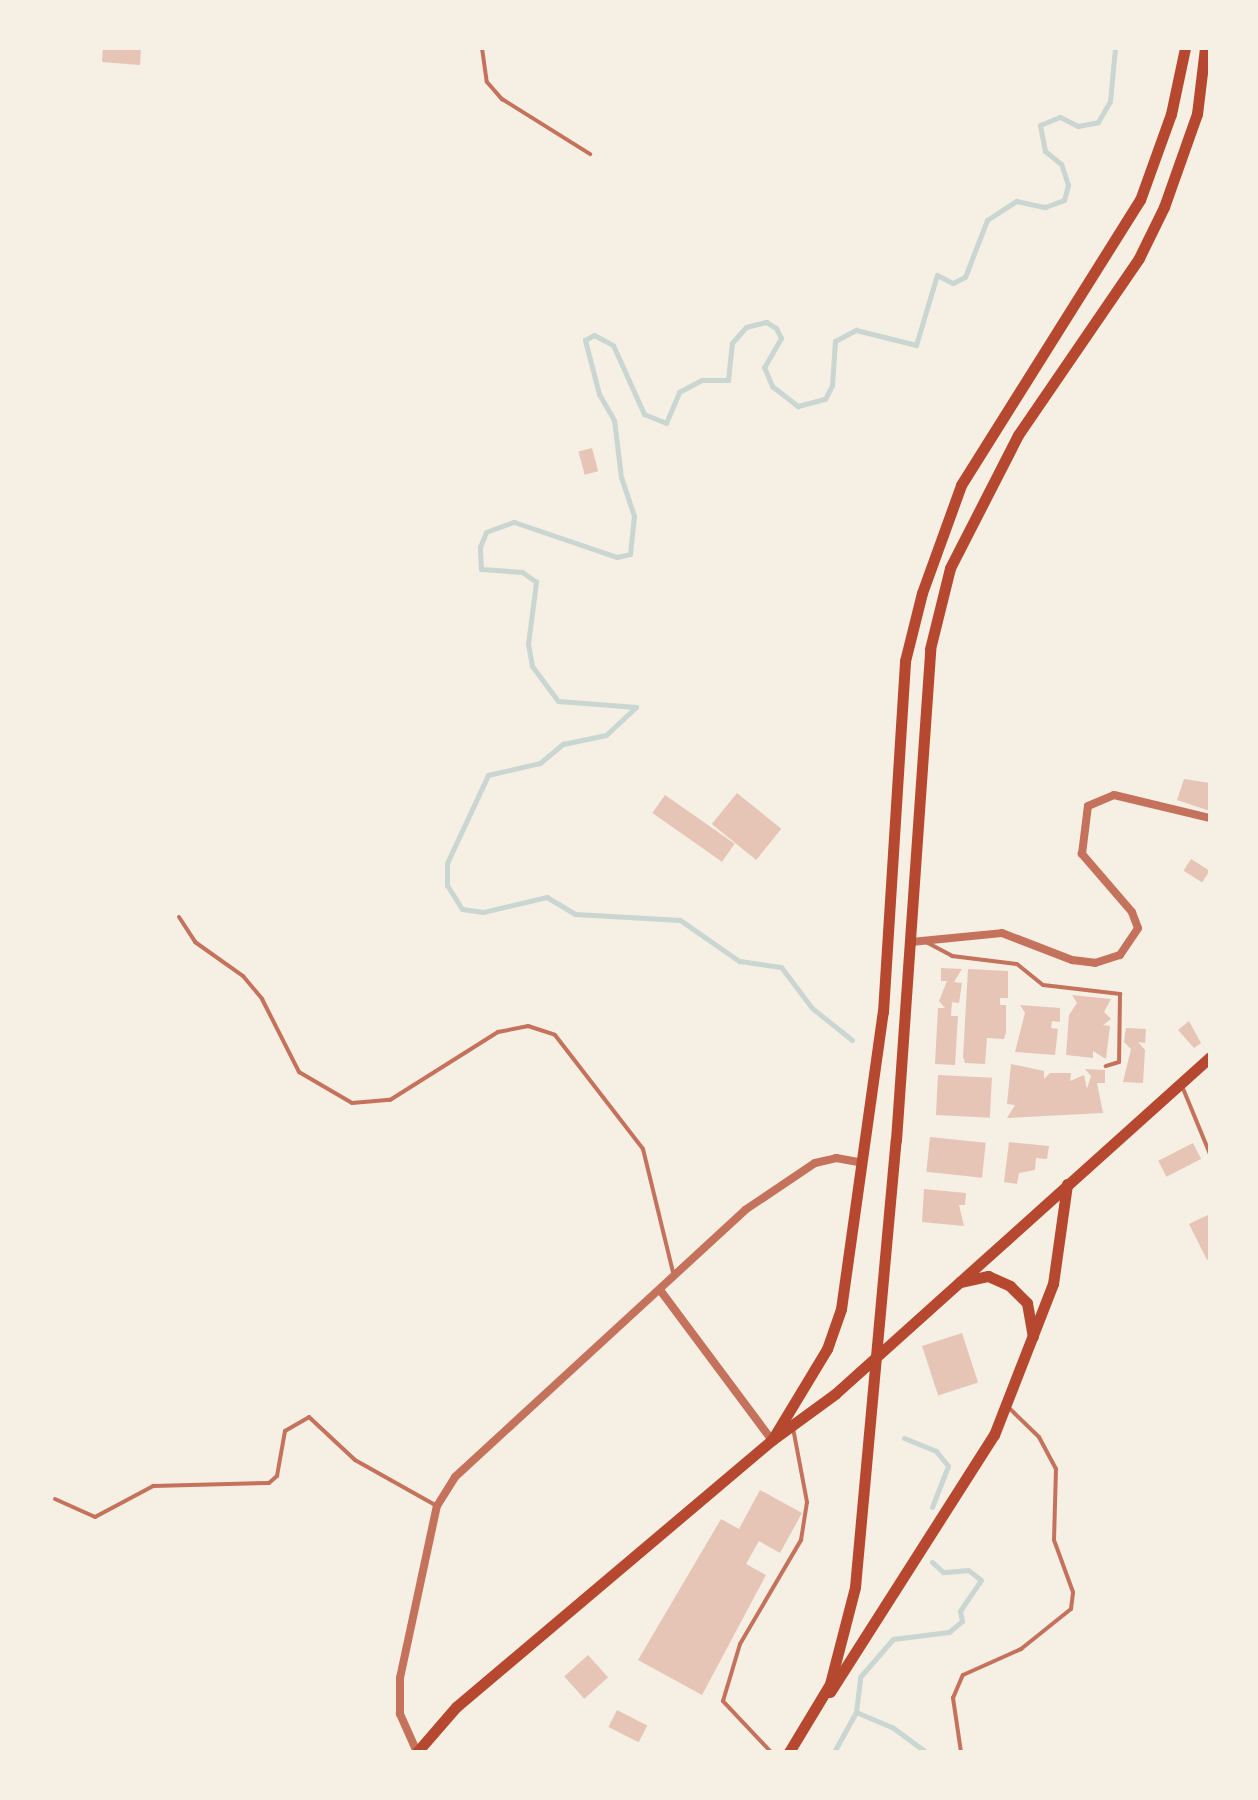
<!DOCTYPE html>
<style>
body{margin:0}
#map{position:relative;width:1258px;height:1800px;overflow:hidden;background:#f6efe4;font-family:"Fira Sans Condensed",sans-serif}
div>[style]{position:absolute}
.stream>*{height:5px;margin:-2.5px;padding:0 2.5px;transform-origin:2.5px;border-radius:2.5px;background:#c9d6d2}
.building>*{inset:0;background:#e6c5b7;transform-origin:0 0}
.service>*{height:4px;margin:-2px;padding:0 2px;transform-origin:2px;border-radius:2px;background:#c5725c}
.minor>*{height:8px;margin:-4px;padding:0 4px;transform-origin:4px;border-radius:4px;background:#c5725c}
.primary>*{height:11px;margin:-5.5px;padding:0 5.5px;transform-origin:5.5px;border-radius:5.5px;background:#b5482f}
.trunk>*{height:11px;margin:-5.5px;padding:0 5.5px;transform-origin:5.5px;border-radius:5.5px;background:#b5482f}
span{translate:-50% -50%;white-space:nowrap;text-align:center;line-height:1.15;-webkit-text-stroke:10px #f6efe4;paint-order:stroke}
.frame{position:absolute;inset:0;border:50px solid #f6efe4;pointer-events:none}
</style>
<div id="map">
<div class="stream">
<i style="left:852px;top:1040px;width:51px;rotate:-141.3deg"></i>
<i style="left:812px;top:1008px;width:51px;rotate:-127.1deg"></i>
<i style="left:781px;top:967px;width:42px;rotate:-171.9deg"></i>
<i style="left:739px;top:961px;width:72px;rotate:-145.2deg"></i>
<i style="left:680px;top:920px;width:105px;rotate:-176.7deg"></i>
<i style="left:575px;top:914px;width:33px;rotate:-149deg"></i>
<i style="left:547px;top:897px;width:66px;rotate:166.8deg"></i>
<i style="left:483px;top:912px;width:21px;rotate:-172deg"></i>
<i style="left:462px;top:909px;width:28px;rotate:-122deg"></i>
<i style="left:447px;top:885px;width:22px;rotate:-90deg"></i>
<i style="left:447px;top:863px;width:97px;rotate:-65deg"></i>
<i style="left:488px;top:775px;width:53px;rotate:-13deg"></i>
<i style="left:540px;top:763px;width:30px;rotate:-40deg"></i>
<i style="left:563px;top:744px;width:44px;rotate:-11.8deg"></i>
<i style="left:606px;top:735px;width:41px;rotate:-43deg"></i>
<i style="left:636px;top:707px;width:78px;rotate:-175.6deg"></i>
<i style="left:558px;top:701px;width:44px;rotate:-126.6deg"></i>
<i style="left:532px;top:666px;width:22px;rotate:-100deg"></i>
<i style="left:528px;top:644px;width:63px;rotate:-82.6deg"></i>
<i style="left:536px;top:582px;width:17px;rotate:-144deg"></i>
<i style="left:522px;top:572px;width:41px;rotate:-175.8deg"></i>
<i style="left:481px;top:569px;width:22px;rotate:-93deg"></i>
<i style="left:480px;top:547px;width:16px;rotate:-68deg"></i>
<i style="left:486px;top:532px;width:30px;rotate:-20deg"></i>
<i style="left:514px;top:522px;width:109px;rotate:18.8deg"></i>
<i style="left:617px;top:557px;width:13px;rotate:-13deg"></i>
<i style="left:630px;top:554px;width:38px;rotate:-84deg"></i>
<i style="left:634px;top:516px;width:41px;rotate:-108.4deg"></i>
<i style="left:621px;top:477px;width:57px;rotate:-97deg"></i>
<i style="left:614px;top:420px;width:30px;rotate:-120deg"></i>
<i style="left:599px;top:394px;width:56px;rotate:-104.5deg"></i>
<i style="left:585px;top:340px;width:10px;rotate:-29deg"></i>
<i style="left:594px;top:335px;width:21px;rotate:28deg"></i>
<i style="left:613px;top:345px;width:76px;rotate:65.8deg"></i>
<i style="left:644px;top:414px;width:24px;rotate:22deg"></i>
<i style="left:666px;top:423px;width:34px;rotate:-67deg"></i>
<i style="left:679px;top:392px;width:26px;rotate:-28deg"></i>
<i style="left:702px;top:380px;width:26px"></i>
<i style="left:728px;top:380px;width:37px;rotate:-84deg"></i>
<i style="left:732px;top:343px;width:21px;rotate:-49deg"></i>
<i style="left:746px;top:327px;width:21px;rotate:-14deg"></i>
<i style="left:766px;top:322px;width:12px;rotate:31deg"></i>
<i style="left:776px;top:328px;width:11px;rotate:63deg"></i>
<i style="left:781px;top:338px;width:34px;rotate:120deg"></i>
<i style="left:764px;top:367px;width:21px;rotate:67deg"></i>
<i style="left:772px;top:386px;width:33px;rotate:38deg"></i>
<i style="left:798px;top:406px;width:28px;rotate:-15deg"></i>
<i style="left:825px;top:399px;width:16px;rotate:-63deg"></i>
<i style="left:832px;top:385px;width:44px;rotate:-86.1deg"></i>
<i style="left:835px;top:341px;width:24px;rotate:-28deg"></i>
<i style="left:856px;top:330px;width:62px;rotate:14deg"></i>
<i style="left:916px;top:345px;width:73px;rotate:-73.3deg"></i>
<i style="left:937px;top:275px;width:18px;rotate:27deg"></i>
<i style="left:953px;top:283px;width:13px;rotate:-27deg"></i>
<i style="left:965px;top:277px;width:61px;rotate:-68.9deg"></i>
<i style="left:987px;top:220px;width:35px;rotate:-33deg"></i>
<i style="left:1016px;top:201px;width:30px;rotate:12deg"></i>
<i style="left:1045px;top:207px;width:20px;rotate:-20deg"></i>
<i style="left:1064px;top:200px;width:16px;rotate:-75deg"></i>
<i style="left:1068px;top:185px;width:22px;rotate:-108deg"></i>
<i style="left:1061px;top:164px;width:21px;rotate:-141deg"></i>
<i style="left:1045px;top:151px;width:26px;rotate:-101deg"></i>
<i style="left:1040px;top:125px;width:22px;rotate:-22deg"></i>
<i style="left:1060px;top:117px;width:20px;rotate:27deg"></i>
<i style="left:1078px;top:126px;width:20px;rotate:-11deg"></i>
<i style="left:1098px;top:122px;width:24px;rotate:-60deg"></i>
<i style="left:1110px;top:101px;width:53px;rotate:-84.6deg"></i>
<i style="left:904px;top:1438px;width:35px;rotate:22deg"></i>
<i style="left:936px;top:1451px;width:19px;rotate:51deg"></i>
<i style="left:948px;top:1466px;width:44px;rotate:111.3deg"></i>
<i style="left:856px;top:1712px;width:39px;rotate:23deg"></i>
<i style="left:892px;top:1727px;width:42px;rotate:36.3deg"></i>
<i style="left:834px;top:1752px;width:46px;rotate:-61.2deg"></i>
<i style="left:856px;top:1712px;width:35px;rotate:-83deg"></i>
<i style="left:860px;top:1677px;width:50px;rotate:-49deg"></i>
<i style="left:893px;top:1639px;width:56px;rotate:-7.1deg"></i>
<i style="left:949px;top:1632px;width:17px;rotate:-40deg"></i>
<i style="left:962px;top:1621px;width:10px;rotate:-101deg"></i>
<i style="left:960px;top:1611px;width:37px;rotate:-56deg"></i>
<i style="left:981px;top:1580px;width:16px;rotate:-142deg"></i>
<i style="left:968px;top:1570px;width:25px;rotate:175deg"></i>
<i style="left:943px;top:1572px;width:15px;rotate:-138deg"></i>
</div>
<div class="building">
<i style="clip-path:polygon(103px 48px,141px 48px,140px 65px,102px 62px)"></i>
<i style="left:592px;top:448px;width:24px;height:14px;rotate:75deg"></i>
<i style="clip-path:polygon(1184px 779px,1210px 783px,1210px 811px,1177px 800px)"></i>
<i style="left:737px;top:793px;width:57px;height:40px;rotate:39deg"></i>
<i style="left:665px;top:795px;width:85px;height:22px;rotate:35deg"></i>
<i style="left:1191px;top:859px;width:22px;height:14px;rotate:32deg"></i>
<i style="clip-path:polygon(941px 968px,962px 969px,954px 982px,962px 983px,959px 1003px,952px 1002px,951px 1016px,958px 1016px,955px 1065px,935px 1064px,938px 1008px,945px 1008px,939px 1001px,947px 981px,941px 981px)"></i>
<i style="clip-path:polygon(968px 969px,1008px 971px,1008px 998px,1000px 998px,1000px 1005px,1006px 1005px,1006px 1032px,1004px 1039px,987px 1038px,985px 1064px,965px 1063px,963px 1057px)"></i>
<i style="clip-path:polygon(1072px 995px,1111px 999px,1104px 1012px,1111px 1019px,1103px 1025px,1110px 1026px,1106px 1059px,1093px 1051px,1093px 1058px,1066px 1055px,1069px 1015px,1077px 1003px)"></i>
<i style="clip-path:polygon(1020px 1005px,1060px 1008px,1060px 1022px,1052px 1021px,1051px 1028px,1058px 1029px,1055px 1055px,1015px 1052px,1025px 1013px)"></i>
<i style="clip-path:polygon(1189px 1021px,1201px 1043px,1194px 1048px,1178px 1030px)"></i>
<i style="clip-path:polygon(1126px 1028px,1146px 1029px,1145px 1043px,1138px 1042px,1145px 1050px,1143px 1083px,1123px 1082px,1131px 1049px,1124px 1042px)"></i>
<i style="clip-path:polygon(1011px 1064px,1044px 1071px,1044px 1079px,1050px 1073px,1071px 1073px,1070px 1081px,1084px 1075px,1087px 1089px,1091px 1076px,1085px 1069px,1105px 1070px,1105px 1083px,1097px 1083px,1103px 1113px,1007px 1118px,1015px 1105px,1007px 1104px)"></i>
<i style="left:938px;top:1075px;width:54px;height:40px;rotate:3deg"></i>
<i style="left:930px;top:1137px;width:56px;height:35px;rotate:6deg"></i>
<i style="clip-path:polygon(1009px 1142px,1049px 1146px,1047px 1159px,1036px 1158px,1035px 1170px,1019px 1173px,1017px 1184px,1004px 1182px)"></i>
<i style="left:1193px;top:1143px;width:18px;height:39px;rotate:63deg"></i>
<i style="clip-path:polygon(924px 1189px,966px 1193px,965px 1205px,959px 1205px,964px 1226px,922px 1222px)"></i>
<i style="clip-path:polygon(1210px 1214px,1210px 1258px,1207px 1260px,1189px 1224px)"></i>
<i style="left:962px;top:1333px;width:52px;height:42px;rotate:72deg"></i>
<i style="clip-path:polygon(760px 1490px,802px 1513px,780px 1553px,759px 1541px,746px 1564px,766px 1575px,702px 1695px,638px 1660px,721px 1519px,739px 1529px)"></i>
<i style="left:588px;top:1655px;width:30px;height:32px;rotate:48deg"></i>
<i style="left:617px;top:1710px;width:34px;height:19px;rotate:27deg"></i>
</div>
<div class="service">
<i style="left:482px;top:48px;width:34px;rotate:82deg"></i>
<i style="left:487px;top:82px;width:23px;rotate:49deg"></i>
<i style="left:502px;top:99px;width:104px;rotate:32deg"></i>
<i style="left:179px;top:917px;width:30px;rotate:57deg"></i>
<i style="left:195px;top:942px;width:59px;rotate:35.3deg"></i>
<i style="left:243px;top:976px;width:30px;rotate:50deg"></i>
<i style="left:262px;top:999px;width:82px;rotate:63.1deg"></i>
<i style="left:299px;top:1072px;width:61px;rotate:30.3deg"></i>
<i style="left:352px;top:1103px;width:38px;rotate:-5deg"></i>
<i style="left:390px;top:1100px;width:128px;rotate:-32.2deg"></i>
<i style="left:498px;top:1032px;width:31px;rotate:-11deg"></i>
<i style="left:528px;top:1026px;width:28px;rotate:18deg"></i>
<i style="left:555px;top:1035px;width:144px;rotate:52.3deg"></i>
<i style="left:643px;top:1149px;width:131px;rotate:76.3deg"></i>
<i style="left:926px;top:942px;width:30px;rotate:28deg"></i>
<i style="left:952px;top:956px;width:65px;rotate:7deg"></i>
<i style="left:1017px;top:964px;width:33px;rotate:39deg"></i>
<i style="left:1043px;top:985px;width:78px;rotate:6.7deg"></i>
<i style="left:1120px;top:994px;width:68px;rotate:90.8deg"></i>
<i style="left:1119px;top:1062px;width:14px;rotate:163deg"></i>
<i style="left:1182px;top:1086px;width:74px;rotate:67.6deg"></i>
<i style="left:55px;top:1499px;width:44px;rotate:24.2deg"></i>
<i style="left:95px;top:1517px;width:66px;rotate:-28.1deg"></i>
<i style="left:153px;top:1486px;width:116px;rotate:-1.5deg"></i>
<i style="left:269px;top:1483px;width:11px;rotate:-41deg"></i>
<i style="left:277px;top:1476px;width:46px;rotate:-79.9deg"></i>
<i style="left:285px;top:1431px;width:28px;rotate:-30deg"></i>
<i style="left:309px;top:1417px;width:63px;rotate:43.1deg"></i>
<i style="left:355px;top:1460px;width:94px;rotate:29.3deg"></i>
<i style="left:771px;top:1752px;width:70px;rotate:-133.3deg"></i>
<i style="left:723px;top:1701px;width:59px;rotate:-73.4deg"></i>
<i style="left:740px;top:1644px;width:121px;rotate:-59.6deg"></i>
<i style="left:801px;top:1540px;width:38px;rotate:-81deg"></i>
<i style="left:807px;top:1502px;width:75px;rotate:-100.7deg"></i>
<i style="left:961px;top:1752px;width:55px;rotate:-98.4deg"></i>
<i style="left:953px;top:1698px;width:25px;rotate:-67deg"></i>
<i style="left:963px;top:1675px;width:64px;rotate:-24.1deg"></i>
<i style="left:1021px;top:1649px;width:64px;rotate:-38.7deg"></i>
<i style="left:1071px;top:1609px;width:17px;rotate:-83deg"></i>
<i style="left:1073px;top:1592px;width:55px;rotate:-110.1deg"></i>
<i style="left:1054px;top:1540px;width:71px;rotate:-88.4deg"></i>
<i style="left:1056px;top:1469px;width:36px;rotate:-118deg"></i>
<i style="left:1039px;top:1437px;width:45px;rotate:-135.9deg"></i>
</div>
<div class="minor">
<i style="left:911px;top:942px;width:91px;rotate:-5.6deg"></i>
<i style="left:1002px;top:933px;width:75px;rotate:21.1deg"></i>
<i style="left:1072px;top:960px;width:23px;rotate:7deg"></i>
<i style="left:1095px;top:963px;width:26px;rotate:-18deg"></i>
<i style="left:1120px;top:955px;width:32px;rotate:-56deg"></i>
<i style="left:1138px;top:928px;width:17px;rotate:-111deg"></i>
<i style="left:1132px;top:912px;width:77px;rotate:-130.8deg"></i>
<i style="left:1082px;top:854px;width:48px;rotate:-82.9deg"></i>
<i style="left:1088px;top:806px;width:28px;rotate:-23deg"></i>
<i style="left:1114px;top:795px;width:99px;rotate:13.5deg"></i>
<i style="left:660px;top:1290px;width:187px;rotate:53.3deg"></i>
<i style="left:417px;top:1752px;width:42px;rotate:-114.1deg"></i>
<i style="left:400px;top:1714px;width:36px;rotate:-90deg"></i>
<i style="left:400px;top:1678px;width:176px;rotate:-77.9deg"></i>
<i style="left:437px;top:1506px;width:34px;rotate:-58deg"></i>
<i style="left:455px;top:1477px;width:394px;rotate:-42.6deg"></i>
<i style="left:745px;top:1210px;width:84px;rotate:-33.9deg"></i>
<i style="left:815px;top:1163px;width:22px;rotate:-13deg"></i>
<i style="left:836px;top:1158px;width:27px;rotate:10deg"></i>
</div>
<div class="primary">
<i style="left:960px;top:1282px;width:29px;rotate:-12deg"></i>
<i style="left:988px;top:1276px;width:24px;rotate:24deg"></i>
<i style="left:1010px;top:1286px;width:24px;rotate:45deg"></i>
<i style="left:1027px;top:1303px;width:34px;rotate:80deg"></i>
<i style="left:772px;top:1440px;width:78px;rotate:-36.1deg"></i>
<i style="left:835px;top:1394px;width:504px;rotate:-41.94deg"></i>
<i style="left:830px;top:1692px;width:305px;rotate:-57.5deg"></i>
<i style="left:994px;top:1435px;width:162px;rotate:-68.7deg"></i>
<i style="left:1053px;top:1284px;width:101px;rotate:-82deg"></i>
</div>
<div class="trunk">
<i style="left:417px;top:1752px;width:60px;rotate:-49.1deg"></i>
<i style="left:456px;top:1707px;width:414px;rotate:-40.2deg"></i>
<i style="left:772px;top:1440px;width:106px;rotate:-58.9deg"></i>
<i style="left:827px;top:1349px;width:42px;rotate:-70.7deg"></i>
<i style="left:841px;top:1309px;width:300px;rotate:-82deg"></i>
<i style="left:883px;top:1012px;width:352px;rotate:-86.4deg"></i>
<i style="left:905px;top:661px;width:70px;rotate:-76deg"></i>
<i style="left:922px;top:593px;width:115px;rotate:-70.1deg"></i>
<i style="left:961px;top:485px;width:337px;rotate:-57.9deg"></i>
<i style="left:1140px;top:200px;width:91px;rotate:-70.2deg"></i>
<i style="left:1171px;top:114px;width:67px;rotate:-78deg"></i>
<i style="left:789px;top:1752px;width:79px;rotate:-58.9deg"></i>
<i style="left:830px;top:1684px;width:100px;rotate:-75.5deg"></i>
<i style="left:855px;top:1587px;width:449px;rotate:-84.8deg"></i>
<i style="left:896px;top:1140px;width:492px;rotate:-86deg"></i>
<i style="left:930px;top:649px;width:83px;rotate:-76.1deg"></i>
<i style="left:950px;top:568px;width:149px;rotate:-62.9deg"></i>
<i style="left:1018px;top:435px;width:214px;rotate:-55.6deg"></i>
<i style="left:1139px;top:258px;width:57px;rotate:-63.9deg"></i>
<i style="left:1164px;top:207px;width:99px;rotate:-70.5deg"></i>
<i style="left:1197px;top:114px;width:66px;rotate:-83.1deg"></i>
</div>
<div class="frame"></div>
</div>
